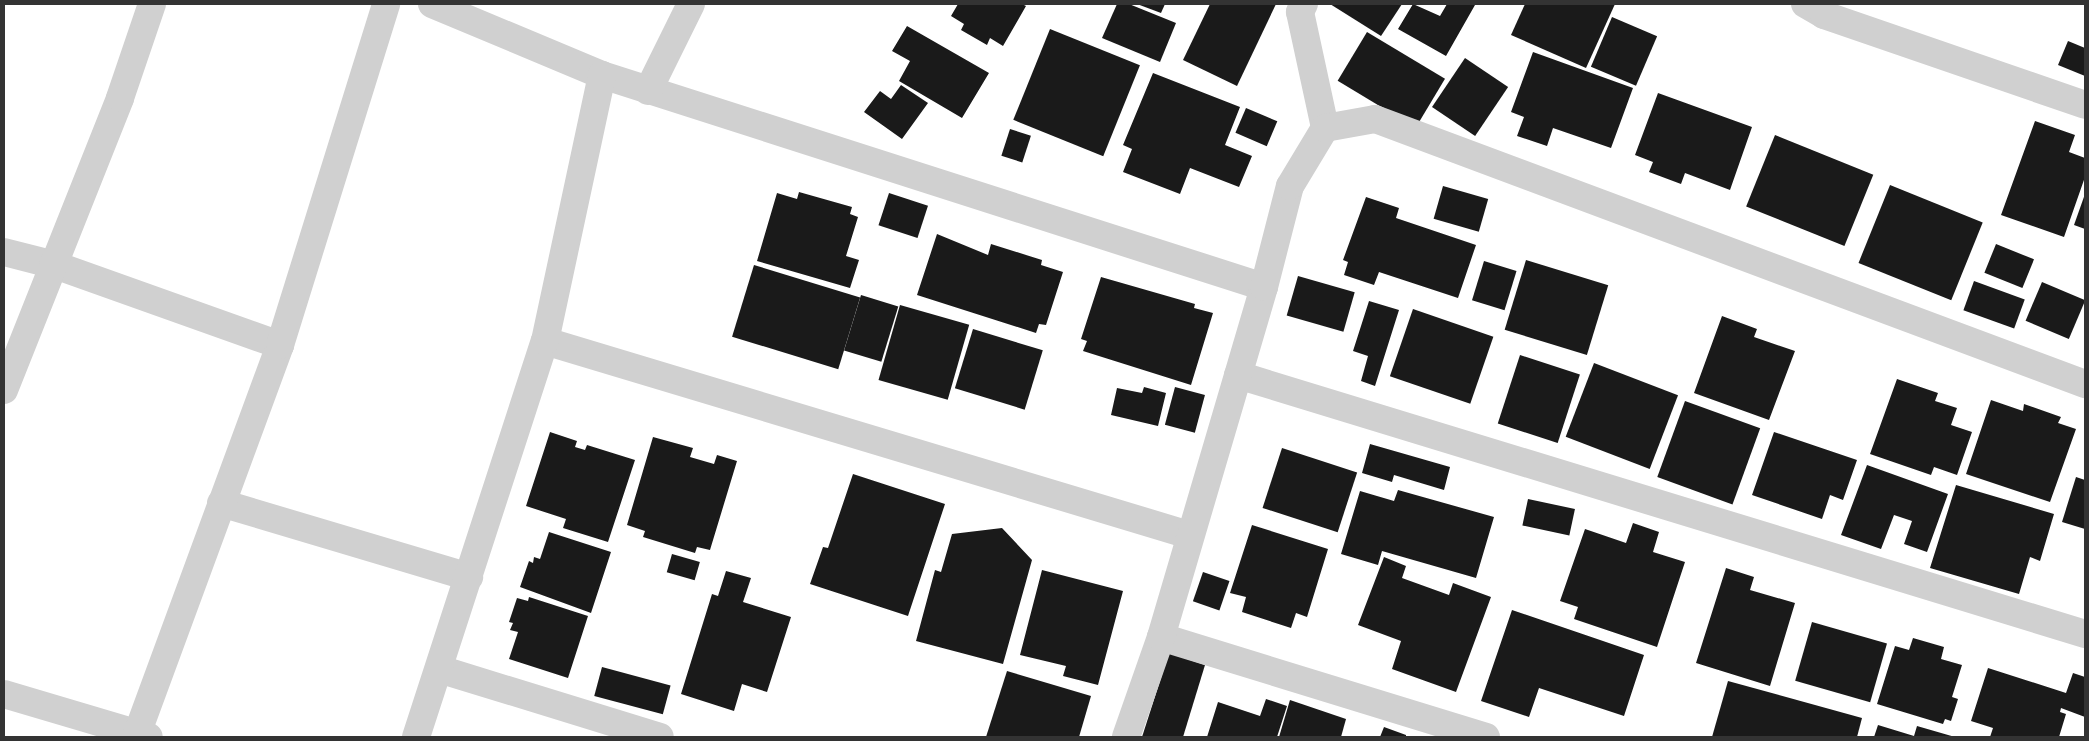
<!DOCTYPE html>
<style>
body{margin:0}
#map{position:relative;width:2089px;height:741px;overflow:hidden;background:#fff;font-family:Overpass,sans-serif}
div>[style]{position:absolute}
.building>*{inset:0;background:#1a1a1a;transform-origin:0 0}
.minor>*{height:28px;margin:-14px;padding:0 14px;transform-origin:14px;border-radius:14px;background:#d0d0d0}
span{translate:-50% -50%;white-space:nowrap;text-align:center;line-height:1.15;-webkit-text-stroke:5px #fff;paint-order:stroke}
.frame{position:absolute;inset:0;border:5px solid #333;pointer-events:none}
</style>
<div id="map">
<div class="building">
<i style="clip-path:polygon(958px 4px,1022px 4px,1026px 6px,1003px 46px,990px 38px,987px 45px,961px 30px,964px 24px,951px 16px)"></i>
<i style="clip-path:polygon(1117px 4px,1129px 4px,1176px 23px,1160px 62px,1102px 38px)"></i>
<i style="clip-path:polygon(1137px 4px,1165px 4px,1161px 13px)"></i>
<i style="clip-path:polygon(1210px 4px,1276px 4px,1237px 86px,1183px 60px)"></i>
<i style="clip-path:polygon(1330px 4px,1402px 4px,1381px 36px)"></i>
<i style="clip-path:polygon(1413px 4px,1440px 16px,1447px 4px,1475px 5px,1446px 56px,1398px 29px)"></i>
<i style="clip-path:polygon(1525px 4px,1615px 4px,1586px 68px,1511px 35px)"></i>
<i style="left:1612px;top:17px;width:49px;height:54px;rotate:23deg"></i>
<i style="clip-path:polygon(907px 26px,989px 73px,962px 118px,899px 81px,910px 61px,892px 51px)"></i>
<i style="left:1050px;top:29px;width:97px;height:98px;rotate:22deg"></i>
<i style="left:1367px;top:32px;width:91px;height:57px;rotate:31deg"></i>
<i style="clip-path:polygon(2068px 41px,2085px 48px,2085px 76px,2058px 65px)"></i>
<i style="clip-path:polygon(1533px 52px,1633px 88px,1611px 148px,1553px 128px,1547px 146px,1517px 136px,1524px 117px,1511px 112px)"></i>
<i style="left:1465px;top:58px;width:52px;height:59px;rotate:34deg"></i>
<i style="clip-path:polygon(1153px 73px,1240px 107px,1225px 145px,1252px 156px,1239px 187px,1190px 168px,1180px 194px,1123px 172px,1132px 149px,1123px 145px)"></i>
<i style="clip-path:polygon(901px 85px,928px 103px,902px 139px,864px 112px,880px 91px,891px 99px)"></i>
<i style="clip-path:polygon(1658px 93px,1752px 127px,1730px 190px,1685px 173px,1681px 184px,1649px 172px,1653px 162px,1635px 155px)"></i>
<i style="left:1246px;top:108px;width:34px;height:27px;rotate:23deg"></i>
<i style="clip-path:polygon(2035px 121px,2075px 135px,2069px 152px,2085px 158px,2085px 177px,2064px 237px,2001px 215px)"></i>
<i style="left:1010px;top:129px;width:22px;height:28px;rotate:18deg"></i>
<i style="left:1775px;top:135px;width:106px;height:77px;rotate:22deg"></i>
<i style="left:1890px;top:185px;width:100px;height:84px;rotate:22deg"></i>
<i style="left:1443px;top:186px;width:47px;height:34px;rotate:16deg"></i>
<i style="clip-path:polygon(799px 192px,852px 207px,850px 214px,858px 217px,846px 256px,859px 260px,850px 288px,757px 261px,777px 193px,797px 199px)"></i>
<i style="left:889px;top:193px;width:41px;height:34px;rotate:18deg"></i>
<i style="clip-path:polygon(2085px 194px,2085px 229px,2074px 225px)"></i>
<i style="clip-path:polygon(1366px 197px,1399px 208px,1396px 218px,1476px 245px,1458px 298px,1379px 272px,1374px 285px,1344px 275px,1348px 262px,1343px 260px)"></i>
<i style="clip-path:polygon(937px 234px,988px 255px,991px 244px,1042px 260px,1041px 265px,1063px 272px,1046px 325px,1039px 324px,1036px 333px,917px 295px)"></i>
<i style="left:1996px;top:244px;width:41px;height:31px;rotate:22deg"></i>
<i style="left:1526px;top:260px;width:86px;height:73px;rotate:17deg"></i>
<i style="left:1484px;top:261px;width:34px;height:41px;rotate:17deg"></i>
<i style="left:754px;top:265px;width:111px;height:75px;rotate:17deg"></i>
<i style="left:1298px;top:276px;width:59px;height:41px;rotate:16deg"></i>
<i style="clip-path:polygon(1101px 277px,1195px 304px,1194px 308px,1213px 313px,1191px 385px,1083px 351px,1087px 341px,1081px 339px)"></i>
<i style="left:1974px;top:281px;width:54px;height:31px;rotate:20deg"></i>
<i style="left:2042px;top:282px;width:47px;height:42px;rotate:23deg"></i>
<i style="left:861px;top:295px;width:39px;height:58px;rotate:17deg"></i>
<i style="clip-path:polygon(1369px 301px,1399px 310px,1375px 386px,1361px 381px,1368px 356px,1353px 351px)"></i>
<i style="left:900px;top:305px;width:72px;height:78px;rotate:16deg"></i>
<i style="left:1413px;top:309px;width:85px;height:71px;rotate:19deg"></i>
<i style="clip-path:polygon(1722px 316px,1757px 329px,1754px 337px,1795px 351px,1769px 420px,1694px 393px)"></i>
<i style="left:973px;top:329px;width:73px;height:62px;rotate:17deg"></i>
<i style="left:1520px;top:355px;width:63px;height:72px;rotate:18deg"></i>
<i style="left:1594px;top:363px;width:90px;height:79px;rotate:21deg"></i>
<i style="clip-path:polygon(1897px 379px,1938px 393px,1935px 401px,1957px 408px,1951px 425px,1972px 432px,1957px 475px,1934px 467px,1931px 475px,1870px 454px)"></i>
<i style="clip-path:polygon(1144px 387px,1166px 393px,1158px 426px,1111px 415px,1117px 388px,1142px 393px)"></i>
<i style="left:1175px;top:387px;width:31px;height:39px;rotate:15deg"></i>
<i style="clip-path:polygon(1991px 400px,2023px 411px,2024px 404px,2061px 417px,2058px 423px,2076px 429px,2050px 502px,1966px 474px)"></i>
<i style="left:1685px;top:401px;width:80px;height:81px;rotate:20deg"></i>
<i style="clip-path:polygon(550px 432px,577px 441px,575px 447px,585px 450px,587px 445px,635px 460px,608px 542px,563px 528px,566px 519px,526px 506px)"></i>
<i style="clip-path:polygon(1774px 432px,1857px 460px,1843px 500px,1830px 495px,1822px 519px,1752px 495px)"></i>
<i style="clip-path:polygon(653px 437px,693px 448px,690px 457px,714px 464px,717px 455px,737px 461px,710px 550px,697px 547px,695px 553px,643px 537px,645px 531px,627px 525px)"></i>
<i style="clip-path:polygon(1370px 444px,1450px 467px,1444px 490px,1394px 475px,1392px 482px,1362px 473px)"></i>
<i style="left:1282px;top:448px;width:79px;height:63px;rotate:18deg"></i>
<i style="clip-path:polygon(1867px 465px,1948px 494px,1927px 552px,1904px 544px,1912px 521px,1894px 515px,1881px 549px,1841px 535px)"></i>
<i style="clip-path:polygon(853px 474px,945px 504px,908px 616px,810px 584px,823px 547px,828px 548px)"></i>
<i style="clip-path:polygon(2076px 477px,2085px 480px,2085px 529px,2062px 522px)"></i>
<i style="clip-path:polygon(1956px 485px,2054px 514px,2040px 561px,2030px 557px,2019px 594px,1930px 568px)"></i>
<i style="clip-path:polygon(1398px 490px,1494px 517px,1476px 578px,1382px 551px,1378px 565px,1341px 554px,1360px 491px,1394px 501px)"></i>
<i style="left:1528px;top:499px;width:48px;height:27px;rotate:12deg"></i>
<i style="clip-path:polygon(1633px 523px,1659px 532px,1653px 552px,1685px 562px,1657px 647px,1574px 619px,1578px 607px,1560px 601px,1585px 529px,1626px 543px)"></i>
<i style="clip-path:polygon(1252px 525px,1328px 549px,1307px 617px,1296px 613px,1291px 628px,1242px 612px,1246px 597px,1230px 593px)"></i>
<i style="clip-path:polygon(1002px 528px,1032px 560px,1003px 664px,916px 641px,935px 570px,941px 572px,952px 534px)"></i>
<i style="clip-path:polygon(549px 532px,611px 552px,591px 613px,520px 587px,529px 561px,533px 563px,534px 557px,540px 559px)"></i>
<i style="left:672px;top:554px;width:29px;height:19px;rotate:16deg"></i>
<i style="clip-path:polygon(1384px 557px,1406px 566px,1402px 578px,1449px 595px,1453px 583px,1491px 597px,1456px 692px,1392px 669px,1401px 641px,1358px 625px)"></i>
<i style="clip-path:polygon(1726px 568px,1754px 577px,1750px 590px,1795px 603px,1770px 686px,1696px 663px)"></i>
<i style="clip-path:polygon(1042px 570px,1123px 591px,1098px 685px,1063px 676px,1066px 666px,1020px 655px)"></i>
<i style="clip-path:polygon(726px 571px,751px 578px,743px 602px,791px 617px,767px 692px,742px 684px,734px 711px,681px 694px,712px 594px,718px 596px)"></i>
<i style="left:1203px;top:572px;width:28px;height:31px;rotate:19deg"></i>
<i style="clip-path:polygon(529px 597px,588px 616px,568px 678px,509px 659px,518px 632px,510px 630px,513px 623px,509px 622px,517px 598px,528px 601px)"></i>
<i style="clip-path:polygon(1512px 610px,1644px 655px,1624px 716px,1539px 688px,1529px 717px,1481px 701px)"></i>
<i style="left:1812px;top:622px;width:78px;height:61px;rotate:16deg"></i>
<i style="clip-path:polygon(1913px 638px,1944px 647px,1941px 659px,1962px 665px,1952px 697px,1958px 699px,1951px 721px,1945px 719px,1943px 724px,1877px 704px,1895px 646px,1909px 650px)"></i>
<i style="clip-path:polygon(1169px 653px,1205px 665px,1183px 737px,1142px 737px)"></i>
<i style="left:602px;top:667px;width:71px;height:30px;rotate:15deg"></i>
<i style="clip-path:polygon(1988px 668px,2066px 693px,2073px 673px,2085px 677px,2085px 717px,2061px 708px,2060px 712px,2066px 714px,2059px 737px,1990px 737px,1993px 728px,1971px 721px)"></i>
<i style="clip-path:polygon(1007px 671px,1091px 696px,1079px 737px,986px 737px)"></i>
<i style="clip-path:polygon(1728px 681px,1862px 718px,1857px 737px,1712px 737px)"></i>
<i style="clip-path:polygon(1266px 699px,1287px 706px,1277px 737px,1207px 737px,1218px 702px,1260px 716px)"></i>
<i style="clip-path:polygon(1290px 700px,1346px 719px,1341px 737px,1279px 737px)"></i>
<i style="clip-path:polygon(1878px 725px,1914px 736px,1917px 726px,1955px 737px,1874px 737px)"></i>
<i style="clip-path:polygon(1384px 727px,1406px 735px,1406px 737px,1380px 737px)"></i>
</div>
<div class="minor">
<i style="left:432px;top:4px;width:184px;rotate:22.7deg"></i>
<i style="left:602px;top:75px;width:695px;rotate:17.76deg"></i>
<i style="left:1304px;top:4px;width:9px;rotate:117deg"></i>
<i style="left:1300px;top:12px;width:119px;rotate:77.8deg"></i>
<i style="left:1805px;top:4px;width:22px;rotate:30deg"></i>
<i style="left:1824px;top:15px;width:276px;rotate:19deg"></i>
<i style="left:648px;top:91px;width:97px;rotate:-63.7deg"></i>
<i style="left:4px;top:252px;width:53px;rotate:14.3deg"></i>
<i style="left:55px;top:265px;width:239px;rotate:19.6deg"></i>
<i style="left:545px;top:341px;width:673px;rotate:16.76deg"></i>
<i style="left:1238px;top:375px;width:886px;rotate:17deg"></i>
<i style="left:4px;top:390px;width:314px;rotate:-68.3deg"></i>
<i style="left:120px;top:98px;width:99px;rotate:-71.2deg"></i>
<i style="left:221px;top:503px;width:259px;rotate:16.6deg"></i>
<i style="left:1161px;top:637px;width:340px;rotate:17.1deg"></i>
<i style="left:439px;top:669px;width:231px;rotate:17.1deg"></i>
<i style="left:4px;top:694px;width:151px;rotate:16.5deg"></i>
<i style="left:137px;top:734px;width:414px;rotate:-69.8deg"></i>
<i style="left:280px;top:345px;width:357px;rotate:-72.7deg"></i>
<i style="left:416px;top:737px;width:416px;rotate:-72deg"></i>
<i style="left:545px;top:341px;width:272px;rotate:-77.9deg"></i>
<i style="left:1126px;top:737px;width:106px;rotate:-70.7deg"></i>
<i style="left:1161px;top:637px;width:365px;rotate:-73.6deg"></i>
<i style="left:1264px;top:287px;width:104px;rotate:-75.6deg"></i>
<i style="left:1290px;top:186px;width:68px;rotate:-58.9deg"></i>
<i style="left:1325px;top:128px;width:51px;rotate:-10.2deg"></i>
<i style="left:1375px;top:119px;width:758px;rotate:20.47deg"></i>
</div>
<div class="frame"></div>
</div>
